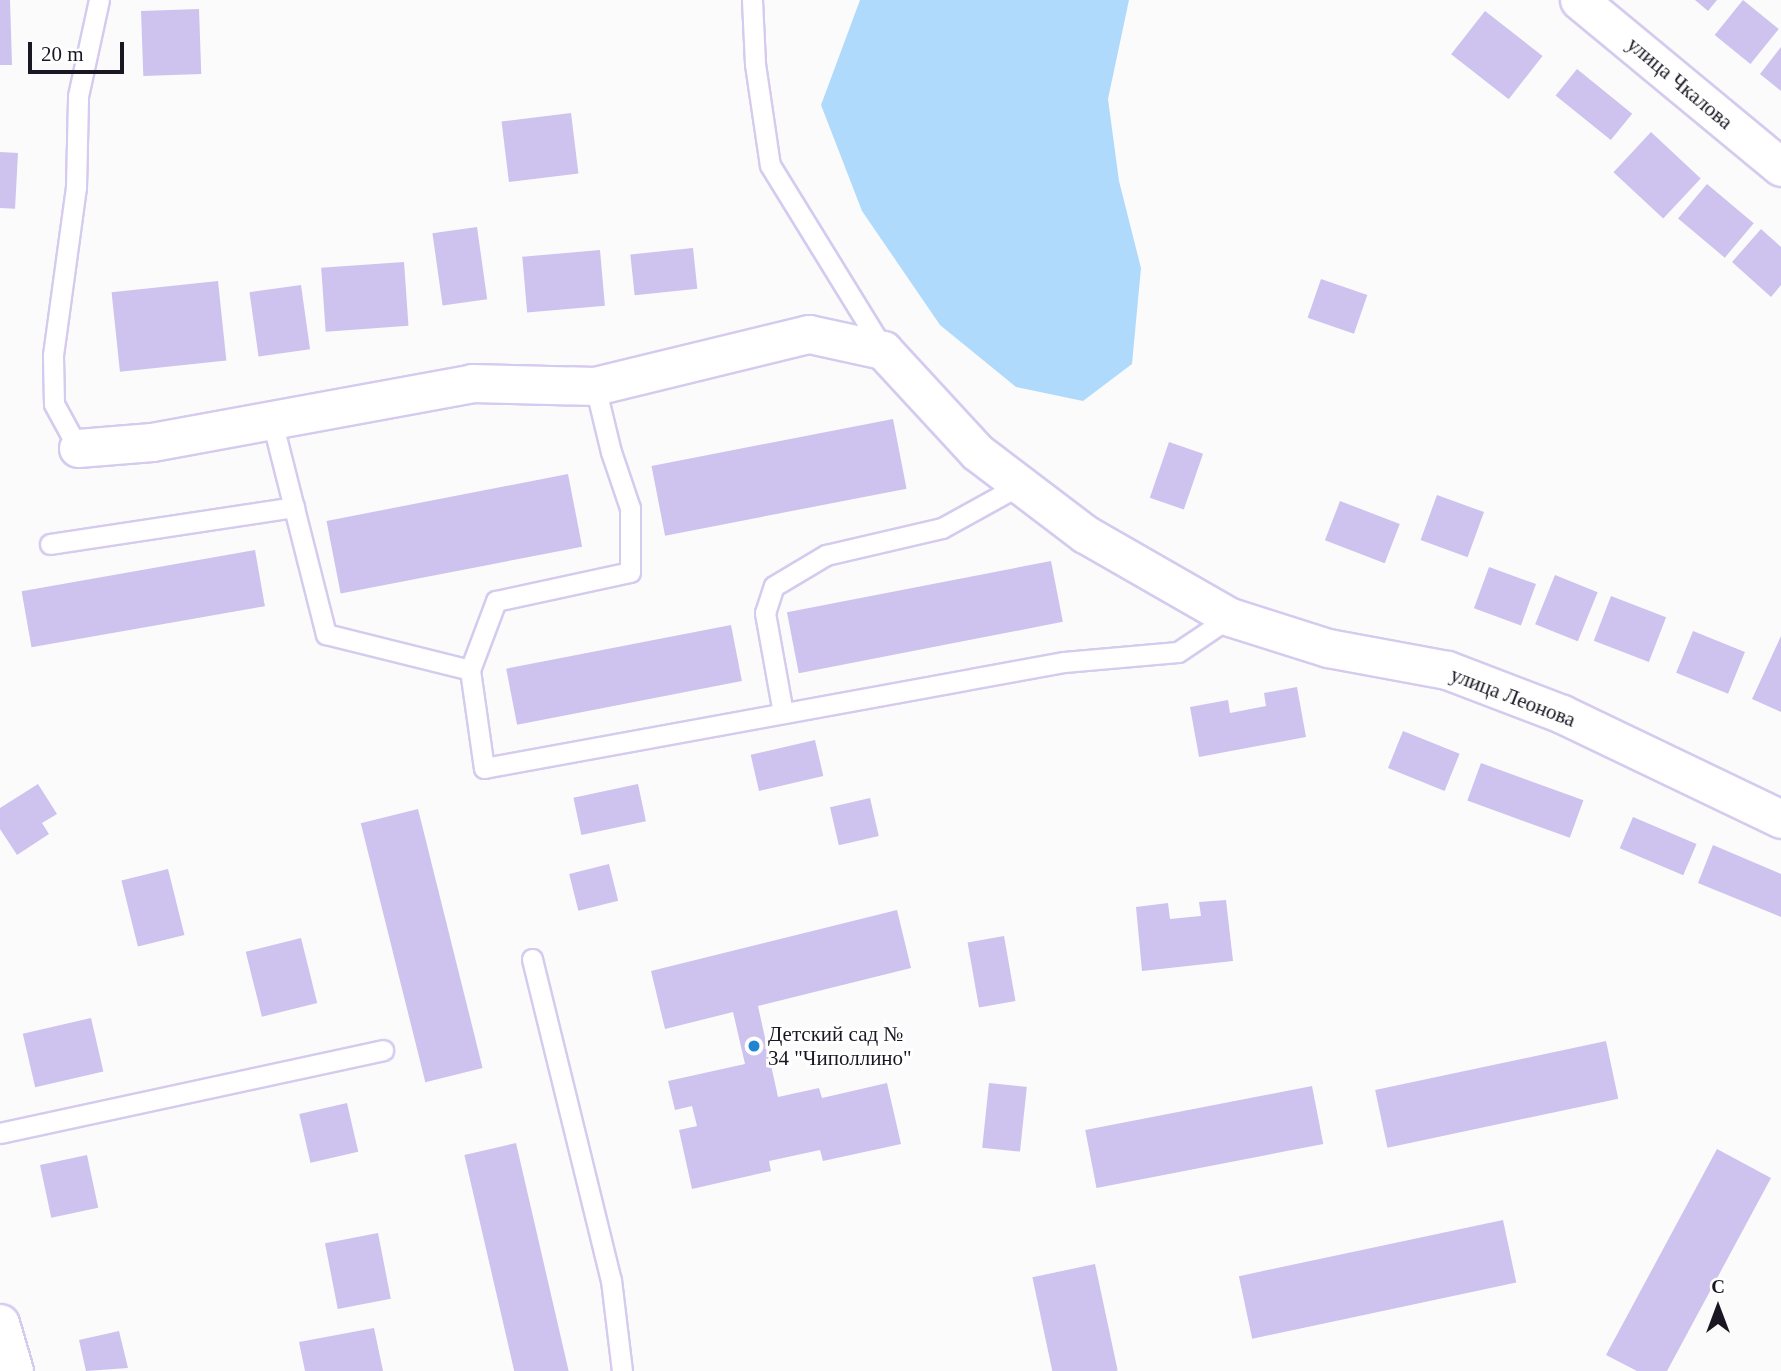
<!DOCTYPE html>
<meta charset="utf-8">
<style>
body{margin:0}
#map{position:relative;width:1781px;height:1371px;overflow:hidden;background:#fbfbfb;font-family:"Times New Roman",serif}
div>[style]{position:absolute}
.water>*{inset:0;background:#b0dafc}
.building>*{inset:0;background:#cec2ef;transform-origin:0 0}
.roads{filter:drop-shadow(2px 0 #d5cbee) drop-shadow(-2px 0 #d5cbee) drop-shadow(0 2px #d5cbee) drop-shadow(0 -2px #d5cbee)}
.service>*{height:19px;margin:-9.5px;padding:0 9.5px;transform-origin:9.5px;border-radius:9.5px;background:#fff}
.minor>*{height:37px;margin:-18.5px;padding:0 18.5px;transform-origin:18.5px;border-radius:18.5px;background:#fff}
.dots>*{width:19px;height:19px;translate:-50% -50%;box-sizing:border-box;border:4px solid #fff;border-radius:50%}
span{translate:-50% -50%;white-space:nowrap;text-align:center;line-height:1.15;-webkit-text-stroke:6px #fff;paint-order:stroke}
.street-label{font-size:21px;color:#1a1622}
.poi-label{font-size:21px;color:#1a1622}
.left{translate:0 -50%;text-align:left}
.north{position:absolute;left:1683px;top:1273px;width:70px;height:70px;-webkit-text-stroke:5px #fff;paint-order:stroke;rotate:0deg;font-size:19px;font-weight:700;line-height:28px;text-align:center;color:#1a1622}
.north::after{content:'';display:block;margin:auto;width:24px;height:32px;background:#1a1622;clip-path:polygon(50% 0,100% 100%,50% 72%,0 100%)}
.scale{position:absolute;left:28px;top:42px;width:96px;height:32px;box-sizing:border-box;border:4px solid #1a1622;border-top:0;padding-left:9px;font-size:21px;line-height:24px;white-space:nowrap;color:#1a1622;-webkit-text-stroke:5px #fff;paint-order:stroke}
</style>
<div id="map">
<div class="water">
<i style="clip-path:polygon(860px 0,1129px 0,1108px 99px,1119px 181px,1141px 268px,1132px 364px,1083px 401px,1016px 387px,940px 325px,862px 211px,821px 105px)"></i>
</div>
<div class="building">
<i style="clip-path:polygon(0 0,10px 0,12px 65px,0 65px)"></i>
<i style="clip-path:polygon(1695px 0,1717px 0,1708px 11px)"></i>
<i style="left:1743px;top:0;width:46px;height:45px;rotate:39deg"></i>
<i style="left:199px;top:9px;width:65px;height:58px;rotate:88deg"></i>
<i style="left:1485px;top:11px;width:73px;height:55px;rotate:38deg"></i>
<i style="clip-path:polygon(1781px 47px,1781px 91px,1760px 74px)"></i>
<i style="left:1577px;top:69px;width:71px;height:34px;rotate:39deg"></i>
<i style="left:571px;top:113px;width:61px;height:70px;rotate:83deg"></i>
<i style="left:1651px;top:132px;width:68px;height:55px;rotate:43deg"></i>
<i style="left:0;top:152px;width:18px;height:56px;rotate:3deg"></i>
<i style="left:1707px;top:184px;width:61px;height:45px;rotate:40deg"></i>
<i style="left:477px;top:227px;width:73px;height:45px;rotate:82deg"></i>
<i style="clip-path:polygon(1761px 229px,1781px 247px,1781px 285px,1771px 297px,1732px 262px)"></i>
<i style="left:693px;top:248px;width:41px;height:63px;rotate:84deg"></i>
<i style="left:600px;top:250px;width:56px;height:78px;rotate:85deg"></i>
<i style="left:404px;top:262px;width:64px;height:83px;rotate:86deg"></i>
<i style="left:1321px;top:279px;width:49px;height:41px;rotate:19deg"></i>
<i style="left:218px;top:281px;width:80px;height:107px;rotate:84deg"></i>
<i style="left:301px;top:285px;width:65px;height:52px;rotate:82deg"></i>
<i style="left:893px;top:419px;width:71px;height:246px;rotate:79deg"></i>
<i style="left:1169px;top:442px;width:36px;height:59px;rotate:19deg"></i>
<i style="left:568px;top:474px;width:74px;height:246px;rotate:79deg"></i>
<i style="left:1437px;top:495px;width:50px;height:48px;rotate:20deg"></i>
<i style="left:1340px;top:501px;width:64px;height:42px;rotate:21deg"></i>
<i style="left:255px;top:550px;width:57px;height:237px;rotate:80deg"></i>
<i style="left:1051px;top:561px;width:62px;height:269px;rotate:79deg"></i>
<i style="left:1489px;top:567px;width:50px;height:44px;rotate:20deg"></i>
<i style="left:1555px;top:575px;width:46px;height:53px;rotate:22deg"></i>
<i style="left:1611px;top:596px;width:59px;height:48px;rotate:21deg"></i>
<i style="left:731px;top:625px;width:57px;height:229px;rotate:79deg"></i>
<i style="left:1693px;top:631px;width:56px;height:45px;rotate:22deg"></i>
<i style="clip-path:polygon(1781px 636px,1781px 712px,1752px 699px)"></i>
<i style="clip-path:polygon(1297px 687px,1306px 737px,1199px 757px,1190px 707px,1228px 700px,1230px 713px,1266px 706px,1264px 693px)"></i>
<i style="left:1403px;top:731px;width:61px;height:40px;rotate:22deg"></i>
<i style="left:815px;top:740px;width:37px;height:66px;rotate:77deg"></i>
<i style="left:1481px;top:763px;width:109px;height:40px;rotate:20deg"></i>
<i style="clip-path:polygon(38px 784px,57px 814px,42px 823px,49px 834px,17px 855px,0 829px,0 808px)"></i>
<i style="left:638px;top:784px;width:38px;height:66px;rotate:78deg"></i>
<i style="left:870px;top:798px;width:39px;height:41px;rotate:77deg"></i>
<i style="left:418px;top:809px;width:267px;height:59px;rotate:76deg"></i>
<i style="left:1633px;top:817px;width:69px;height:34px;rotate:23deg"></i>
<i style="clip-path:polygon(1713px 845px,1781px 874px,1781px 917px,1698px 883px)"></i>
<i style="left:609px;top:864px;width:38px;height:41px;rotate:76deg"></i>
<i style="left:168px;top:869px;width:68px;height:48px;rotate:76deg"></i>
<i style="clip-path:polygon(1226px 900px,1233px 961px,1142px 971px,1136px 907px,1168px 903px,1170px 919px,1201px 916px,1199px 902px)"></i>
<i style="clip-path:polygon(897px 910px,911px 968px,758px 1006px,778px 1097px,819px 1088px,822px 1098px,887px 1083px,901px 1144px,823px 1161px,820px 1150px,769px 1161px,771px 1171px,692px 1189px,679px 1130px,697px 1126px,692px 1106px,675px 1110px,668px 1081px,745px 1064px,733px 1012px,665px 1029px,651px 971px)"></i>
<i style="left:1004px;top:936px;width:66px;height:37px;rotate:80deg"></i>
<i style="left:301px;top:938px;width:67px;height:57px;rotate:76deg"></i>
<i style="left:91px;top:1018px;width:55px;height:70px;rotate:77deg"></i>
<i style="left:1606px;top:1041px;width:59px;height:236px;rotate:78deg"></i>
<i style="left:989px;top:1083px;width:38px;height:65px;rotate:6deg"></i>
<i style="left:1312px;top:1086px;width:59px;height:231px;rotate:79deg"></i>
<i style="left:347px;top:1103px;width:50px;height:49px;rotate:77deg"></i>
<i style="left:516px;top:1143px;width:234px;height:53px;rotate:77deg"></i>
<i style="clip-path:polygon(1717px 1149px,1771px 1178px,1667px 1371px,1637px 1371px,1606px 1355px)"></i>
<i style="left:87px;top:1155px;width:54px;height:48px;rotate:78deg"></i>
<i style="left:1503px;top:1220px;width:64px;height:270px;rotate:78deg"></i>
<i style="left:378px;top:1233px;width:67px;height:54px;rotate:79deg"></i>
<i style="left:1095px;top:1264px;width:109px;height:64px;rotate:78deg"></i>
<i style="clip-path:polygon(374px 1328px,383px 1371px,305px 1371px,299px 1342px)"></i>
<i style="clip-path:polygon(119px 1331px,128px 1368px,86px 1371px,79px 1340px)"></i>
</div>
<div class="roads">
<div class="service">
<i style="left:752px;top:0;width:64px;rotate:87.3deg"></i>
<i style="left:755px;top:64px;width:102px;rotate:81.6deg"></i>
<i style="left:770px;top:165px;width:216px;rotate:58.4deg"></i>
<i style="left:272px;top:421px;width:220px;rotate:75.8deg"></i>
<i style="left:326px;top:634px;width:148px;rotate:14deg"></i>
<i style="left:470px;top:670px;width:99px;rotate:81.9deg"></i>
<i style="left:484px;top:768px;width:590px;rotate:-10.36deg"></i>
<i style="left:1064px;top:662px;width:114px;rotate:-5deg"></i>
<i style="left:1178px;top:652px;width:63px;rotate:-33.9deg"></i>
<i style="left:78px;top:448px;width:50px;rotate:-118.6deg"></i>
<i style="left:54px;top:404px;width:49px;rotate:-91.2deg"></i>
<i style="left:53px;top:355px;width:170px;rotate:-82.2deg"></i>
<i style="left:76px;top:187px;width:91px;rotate:-88.7deg"></i>
<i style="left:78px;top:96px;width:98px;rotate:-77.7deg"></i>
<i style="left:50px;top:544px;width:247px;rotate:-8.6deg"></i>
<i style="left:470px;top:670px;width:74px;rotate:-69.4deg"></i>
<i style="left:496px;top:601px;width:137px;rotate:-12.2deg"></i>
<i style="left:630px;top:572px;width:64px;rotate:-90deg"></i>
<i style="left:630px;top:508px;width:59px;rotate:-108.7deg"></i>
<i style="left:611px;top:452px;width:68px;rotate:-103.6deg"></i>
<i style="left:783px;top:713px;width:102px;rotate:-100.2deg"></i>
<i style="left:765px;top:613px;width:28px;rotate:-72deg"></i>
<i style="left:774px;top:586px;width:61px;rotate:-30.8deg"></i>
<i style="left:826px;top:555px;width:119px;rotate:-13.1deg"></i>
<i style="left:942px;top:528px;width:89px;rotate:-28.9deg"></i>
<i style="left:532px;top:959px;width:331px;rotate:76.2deg"></i>
<i style="left:611px;top:1280px;width:92px;rotate:83.1deg"></i>
<i style="left:0;top:1133px;width:392px;rotate:-12.2deg"></i>
</div>
<div class="minor">
<i style="left:1579px;top:0;width:262px;rotate:39.6deg"></i>
<i style="left:78px;top:448px;width:74px;rotate:-4.6deg"></i>
<i style="left:152px;top:442px;width:325px;rotate:-10.4deg"></i>
<i style="left:472px;top:383px;width:123px;rotate:1.4deg"></i>
<i style="left:595px;top:386px;width:220px;rotate:-13.7deg"></i>
<i style="left:809px;top:334px;width:76px;rotate:12.2deg"></i>
<i style="left:883px;top:350px;width:139px;rotate:47.3deg"></i>
<i style="left:977px;top:452px;width:136px;rotate:37.2deg"></i>
<i style="left:1085px;top:534px;width:167px;rotate:29.8deg"></i>
<i style="left:1230px;top:617px;width:103px;rotate:17.6deg"></i>
<i style="left:1328px;top:648px;width:121px;rotate:10.5deg"></i>
<i style="left:1447px;top:670px;width:123px;rotate:20.9deg"></i>
<i style="left:1562px;top:714px;width:243px;rotate:25.6deg"></i>
<i style="left:0;top:1323px;width:50px;rotate:73.7deg"></i>
</div>
</div>
<div class="dots">
<i style="left:754px;top:1046px;background:#2085d0"></i>
</div>
<div class="street-label">
<span style="left:1680px;top:83px;rotate:40deg">улица Чкалова</span>
<span style="left:1513px;top:697px;rotate:21deg">улица Леонова</span>
</div>
<div class="poi-label">
<span class="left" style="left:768px;top:1046px">Детский сад №<br>34 "Чиполлино"</span>
</div>
<div class="north">С</div>
<div class="scale">20 m</div>
</div>
